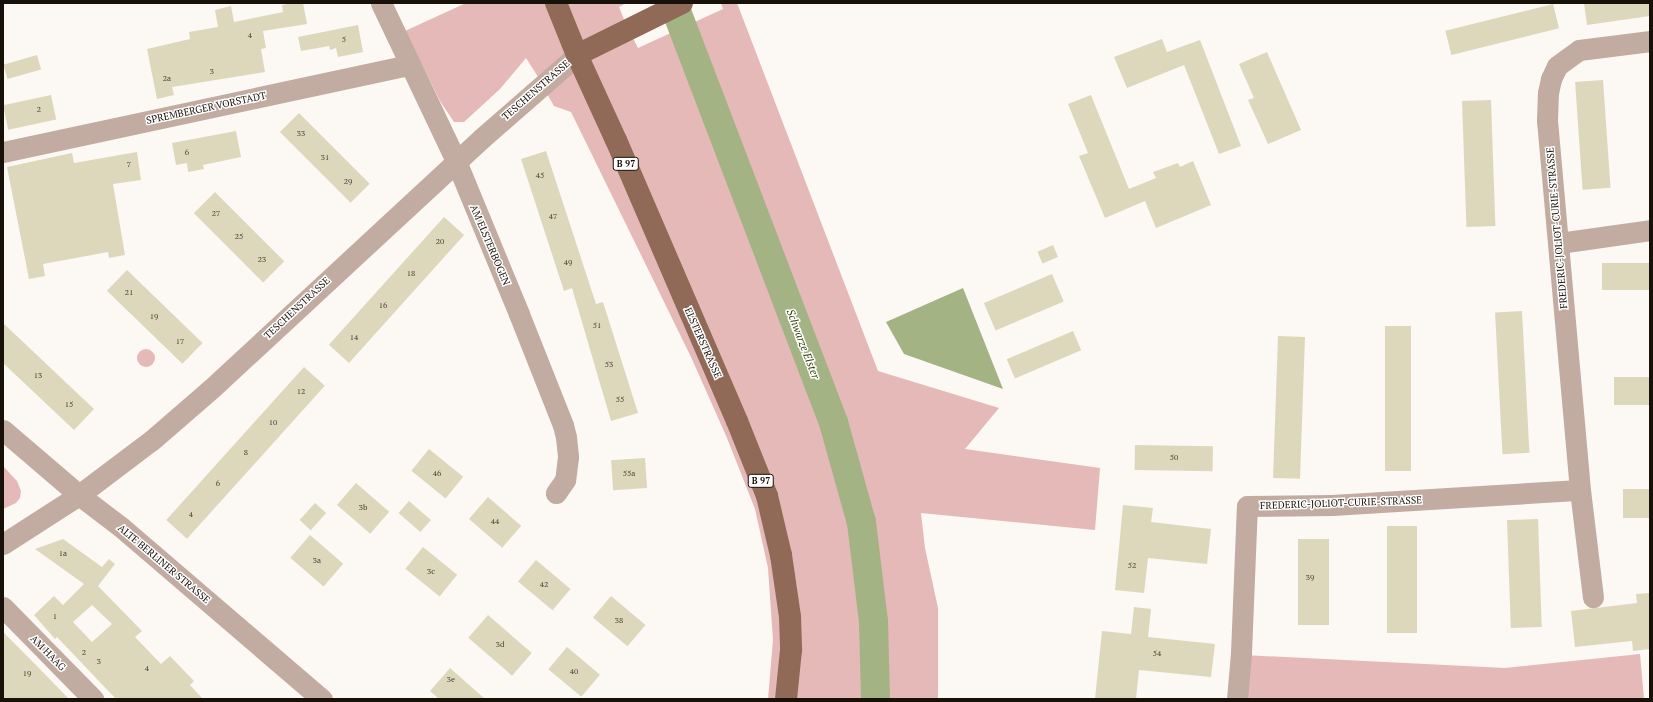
<!DOCTYPE html>
<style>
body{margin:0}
#map{position:relative;width:1653px;height:702px;overflow:hidden;background:#fcf8f4;font-family:"PT Serif",serif}
div>[style]{position:absolute}
.green>*{inset:0;background:#e4b9b7}
.round{border-radius:50%}
.water>*{inset:0;background:#a3b384}
.river>*{height:29px;margin:-14.5px;padding:0 14.5px;transform-origin:14.5px;border-radius:14.5px;background:#a3b384}
.building>*{inset:0;background:#ddd8bb;transform-origin:0 0}
.minor>*{height:21px;margin:-10.5px;padding:0 10.5px;transform-origin:10.5px;border-radius:10.5px;background:#c2aba0}
.major>*{height:22px;margin:-11px;padding:0 11px;transform-origin:11px;border-radius:11px;background:#916a57}
span{translate:-50% -50%;white-space:nowrap;text-align:center;line-height:1.15;-webkit-text-stroke:3px #fff;paint-order:stroke}
.number-label{font-size:8px;color:#494336}
.number-label span{-webkit-text-stroke-width:0}
.shield-label span{padding:1px 3px;background:#fff;border:1px solid;border-radius:3px;-webkit-text-stroke-width:0}
.shield-label{font-size:9px;color:#181109;font-weight:700}
.street-label{font-size:10px;color:#181109}
.water-label{font-size:11px;color:#34420a;font-style:italic}
.frame{position:absolute;inset:0;border:4px solid #181109;pointer-events:none}
</style>
<div id="map">
<div class="green">
<i style="clip-path:polygon(466px 3px,555px 3px,575px 55px,542px 83px,526px 58px,500px 89px,464px 122px,454px 122px,440px 101px,405px 31px)"></i>
<i style="clip-path:polygon(557px 3px,626px 3px,619px 7px,628px 29px,577px 54px)"></i>
<i style="clip-path:polygon(721px 3px,737px 3px,878px 371px,999px 408px,965px 449px,1100px 468px,1095px 530px,921px 513px,925px 548px,938px 608px,938px 699px,787px 699px,782px 555px,579px 56px,629px 30px,638px 48px,723px 9px)"></i>
<i style="clip-path:polygon(576px 58px,773px 525px,785px 699px,768px 699px,773px 640px,768px 568px,755px 509px,727px 438px,691px 357px,571px 112px,554px 106px,542px 85px)"></i>
<i class="round" style="left:137px;top:349px;width:18px;height:18px"></i>
<i style="clip-path:polygon(3px 466px,17px 481px,21px 491px,20px 498px,16px 503px,3px 509px)"></i>
<i style="clip-path:polygon(1640px 654px,1644px 699px,1238px 699px,1243px 655px,1505px 668px)"></i>
</div>
<div class="water">
<i style="clip-path:polygon(963px 288px,1003px 389px,904px 354px,886px 322px)"></i>
</div>
<div class="river">
<i style="left:673px;top:3px;width:449px;rotate:69.1deg"></i>
<i style="left:833px;top:422px;width:104px;rotate:74.4deg"></i>
<i style="left:861px;top:522px;width:100px;rotate:83.1deg"></i>
<i style="left:873px;top:621px;width:78px;rotate:88.5deg"></i>
</div>
<div class="building">
<i style="clip-path:polygon(293px 3px,303px 3px,307px 24px,263px 31px,266px 48px,261px 49px,265px 72px,172px 87px,174px 95px,157px 99px,147px 49px,190px 39px,189px 32px,218px 27px,215px 10px,231px 6px,234px 22px,283px 12px,282px 5px)"></i>
<i style="clip-path:polygon(1584px 3px,1650px 3px,1650px 16px,1587px 25px)"></i>
<i style="left:1553px;top:4px;width:25px;height:111px;rotate:76deg"></i>
<i style="clip-path:polygon(358px 25px,363px 52px,338px 57px,336px 48px,330px 50px,329px 46px,301px 51px,298px 37px)"></i>
<i style="clip-path:polygon(1162px 39px,1167px 52px,1200px 40px,1241px 146px,1219px 154px,1184px 65px,1127px 88px,1114px 57px)"></i>
<i style="clip-path:polygon(1267px 52px,1301px 130px,1268px 144px,1248px 100px,1254px 98px,1239px 64px)"></i>
<i style="left:37px;top:55px;width:15px;height:35px;rotate:74deg"></i>
<i style="left:1603px;top:80px;width:108px;height:28px;rotate:86deg"></i>
<i style="left:51px;top:95px;width:25px;height:49px;rotate:78deg"></i>
<i style="clip-path:polygon(1091px 95px,1129px 189px,1156px 178px,1153px 172px,1178px 163px,1180px 167px,1193px 161px,1211px 205px,1156px 228px,1145px 201px,1105px 218px,1079px 156px,1088px 153px,1068px 104px)"></i>
<i style="left:1491px;top:100px;width:126px;height:29px;rotate:88deg"></i>
<i style="left:299px;top:113px;width:100px;height:27px;rotate:45deg"></i>
<i style="clip-path:polygon(236px 131px,241px 157px,203px 165px,204px 169px,188px 172px,187px 163px,176px 165px,172px 143px)"></i>
<i style="clip-path:polygon(546px 151px,596px 304px,603px 302px,638px 413px,611px 421px,572px 288px,564px 291px,521px 159px)"></i>
<i style="clip-path:polygon(137px 152px,141px 180px,113px 184px,125px 255px,109px 258px,108px 252px,43px 264px,45px 276px,29px 279px,7px 167px,72px 153px,74px 163px)"></i>
<i style="left:215px;top:192px;width:98px;height:30px;rotate:45deg"></i>
<i style="left:444px;top:217px;width:27px;height:172px;rotate:42deg"></i>
<i style="left:1053px;top:245px;width:13px;height:17px;rotate:67deg"></i>
<i style="left:1650px;top:263px;width:27px;height:48px;rotate:90deg"></i>
<i style="left:127px;top:270px;width:105px;height:29px;rotate:44deg"></i>
<i style="left:1052px;top:274px;width:30px;height:74px;rotate:67deg"></i>
<i style="left:1522px;top:311px;width:142px;height:27px;rotate:87deg"></i>
<i style="clip-path:polygon(3px 323px,94px 409px,74px 430px,3px 363px)"></i>
<i style="left:1385px;top:326px;width:26px;height:145px"></i>
<i style="left:1073px;top:331px;width:21px;height:72px;rotate:67deg"></i>
<i style="left:1278px;top:336px;width:27px;height:142px;rotate:2deg"></i>
<i style="left:304px;top:367px;width:28px;height:206px;rotate:42deg"></i>
<i style="left:1650px;top:377px;width:28px;height:36px;rotate:90deg"></i>
<i style="left:1135px;top:445px;width:78px;height:25px;rotate:1deg"></i>
<i style="left:429px;top:449px;width:44px;height:28px;rotate:39deg"></i>
<i style="left:645px;top:458px;width:30px;height:34px;rotate:86deg"></i>
<i style="left:356px;top:483px;width:44px;height:29px;rotate:41deg"></i>
<i style="left:1650px;top:489px;width:29px;height:27px;rotate:90deg"></i>
<i style="left:488px;top:497px;width:44px;height:29px;rotate:41deg"></i>
<i style="left:409px;top:501px;width:29px;height:16px;rotate:41deg"></i>
<i style="left:315px;top:503px;width:15px;height:23px;rotate:42deg"></i>
<i style="clip-path:polygon(1123px 505px,1153px 508px,1151px 522px,1211px 529px,1207px 564px,1148px 558px,1144px 593px,1115px 590px)"></i>
<i style="left:1538px;top:519px;width:108px;height:31px;rotate:88deg"></i>
<i style="left:1387px;top:526px;width:30px;height:107px"></i>
<i style="left:310px;top:535px;width:44px;height:30px;rotate:41deg"></i>
<i style="clip-path:polygon(evenodd,63px 539px,102px 567px,109px 559px,115px 564px,98px 586px,142px 631px,135px 637px,161px 664px,170px 656px,194px 681px,190px 685px,203px 699px,116px 699px,57px 637px,55px 639px,34px 615px,54px 596px,63px 605px,84px 584px,35px 549px,63px 539px,92px 605px,112px 624px,92px 642px,73px 622px,92px 605px)"></i>
<i style="left:1298px;top:539px;width:31px;height:86px"></i>
<i style="left:423px;top:547px;width:44px;height:28px;rotate:39deg"></i>
<i style="left:536px;top:560px;width:45px;height:28px;rotate:40deg"></i>
<i style="clip-path:polygon(1650px 593px,1650px 649px,1633px 651px,1632px 641px,1575px 647px,1571px 611px,1637px 603px,1636px 594px)"></i>
<i style="left:611px;top:596px;width:45px;height:28px;rotate:40deg"></i>
<i style="clip-path:polygon(1134px 607px,1151px 609px,1148px 637px,1215px 644px,1211px 677px,1139px 670px,1136px 699px,1095px 699px,1102px 631px,1131px 634px)"></i>
<i style="left:488px;top:615px;width:58px;height:30px;rotate:41deg"></i>
<i style="clip-path:polygon(3px 632px,34px 663px,69px 699px,3px 699px)"></i>
<i style="left:567px;top:647px;width:43px;height:29px;rotate:40deg"></i>
<i style="clip-path:polygon(450px 668px,485px 699px,439px 699px,430px 691px)"></i>
</div>
<div class="minor">
<i style="left:381px;top:3px;width:175px;rotate:64.6deg"></i>
<i style="left:456px;top:161px;width:165px;rotate:67.6deg"></i>
<i style="left:519px;top:314px;width:119px;rotate:68.4deg"></i>
<i style="left:563px;top:425px;width:12px;rotate:76deg"></i>
<i style="left:566px;top:437px;width:20px;rotate:84deg"></i>
<i style="left:568px;top:457px;width:23px;rotate:97deg"></i>
<i style="left:565px;top:480px;width:16px;rotate:125deg"></i>
<i style="left:3px;top:152px;width:416px;rotate:-12.1deg"></i>
<i style="left:1559px;top:243px;width:92px;rotate:-8.1deg"></i>
<i style="left:3px;top:430px;width:100px;rotate:40.5deg"></i>
<i style="left:79px;top:495px;width:53px;rotate:37.3deg"></i>
<i style="left:121px;top:527px;width:265px;rotate:40.6deg"></i>
<i style="left:1580px;top:490px;width:108px;rotate:83.1deg"></i>
<i style="left:3px;top:544px;width:90px;rotate:-32.8deg"></i>
<i style="left:79px;top:495px;width:91px;rotate:-37deg"></i>
<i style="left:152px;top:440px;width:79px;rotate:-40.9deg"></i>
<i style="left:212px;top:388px;width:368px;rotate:-42.8deg"></i>
<i style="left:482px;top:138px;width:126px;rotate:-41.1deg"></i>
<i style="left:3px;top:607px;width:129px;rotate:45.6deg"></i>
<i style="left:1237px;top:699px;width:46px;rotate:-85deg"></i>
<i style="left:1241px;top:653px;width:147px;rotate:-87.7deg"></i>
<i style="left:1247px;top:506px;width:85px;rotate:-0.7deg"></i>
<i style="left:1332px;top:505px;width:248px;rotate:-3.5deg"></i>
<i style="left:1580px;top:490px;width:371px;rotate:-95.1deg"></i>
<i style="left:1547px;top:120px;width:27px;rotate:-88deg"></i>
<i style="left:1548px;top:93px;width:14px;rotate:-78deg"></i>
<i style="left:1551px;top:79px;width:14px;rotate:-65deg"></i>
<i style="left:1557px;top:66px;width:27px;rotate:-36deg"></i>
<i style="left:1579px;top:50px;width:72px;rotate:-7.2deg"></i>
</div>
<div class="major">
<i style="left:556px;top:3px;width:56px;rotate:68deg"></i>
<i style="left:577px;top:55px;width:94px;rotate:65.4deg"></i>
<i style="left:616px;top:140px;width:306px;rotate:66.7deg"></i>
<i style="left:737px;top:421px;width:81px;rotate:68.2deg"></i>
<i style="left:767px;top:496px;width:61px;rotate:76.7deg"></i>
<i style="left:781px;top:555px;width:63px;rotate:81.7deg"></i>
<i style="left:790px;top:617px;width:33px;rotate:88deg"></i>
<i style="left:791px;top:650px;width:49px;rotate:95.8deg"></i>
<i style="left:577px;top:55px;width:117px;rotate:-26.3deg"></i>
</div>
<div class="number-label">
<span style="left:250px;top:36px">4</span>
<span style="left:344px;top:40px">5</span>
<span style="left:212px;top:72px">3</span>
<span style="left:167px;top:79px">2a</span>
<span style="left:39px;top:110px">2</span>
<span style="left:301px;top:134px">33</span>
<span style="left:187px;top:153px">6</span>
<span style="left:325px;top:158px">31</span>
<span style="left:129px;top:165px">7</span>
<span style="left:540px;top:176px">45</span>
<span style="left:348px;top:182px">29</span>
<span style="left:216px;top:214px">27</span>
<span style="left:553px;top:217px">47</span>
<span style="left:239px;top:237px">25</span>
<span style="left:440px;top:242px">20</span>
<span style="left:262px;top:260px">23</span>
<span style="left:568px;top:263px">49</span>
<span style="left:411px;top:274px">18</span>
<span style="left:129px;top:293px">21</span>
<span style="left:383px;top:306px">16</span>
<span style="left:154px;top:317px">19</span>
<span style="left:597px;top:326px">51</span>
<span style="left:354px;top:338px">14</span>
<span style="left:180px;top:342px">17</span>
<span style="left:609px;top:365px">53</span>
<span style="left:38px;top:376px">13</span>
<span style="left:301px;top:392px">12</span>
<span style="left:620px;top:400px">55</span>
<span style="left:69px;top:405px">15</span>
<span style="left:273px;top:423px">10</span>
<span style="left:246px;top:453px">8</span>
<span style="left:1174px;top:458px">50</span>
<span style="left:437px;top:474px">46</span>
<span style="left:629px;top:474px">55a</span>
<span style="left:218px;top:484px">6</span>
<span style="left:363px;top:508px">3b</span>
<span style="left:191px;top:515px">4</span>
<span style="left:495px;top:522px">44</span>
<span style="left:63px;top:554px">1a</span>
<span style="left:317px;top:561px">3a</span>
<span style="left:1132px;top:566px">52</span>
<span style="left:431px;top:572px">3c</span>
<span style="left:1310px;top:578px">39</span>
<span style="left:544px;top:585px">42</span>
<span style="left:55px;top:617px">1</span>
<span style="left:619px;top:621px">38</span>
<span style="left:500px;top:645px">3d</span>
<span style="left:84px;top:653px">2</span>
<span style="left:1157px;top:654px">54</span>
<span style="left:99px;top:662px">3</span>
<span style="left:147px;top:669px">4</span>
<span style="left:574px;top:672px">40</span>
<span style="left:27px;top:674px">19</span>
<span style="left:451px;top:680px">3e</span>
</div>
<div class="shield-label">
<span style="left:626px;top:164px">B 97</span>
<span style="left:761px;top:481px">B 97</span>
</div>
<div class="street-label">
<span style="left:536px;top:90px;rotate:-41deg">TESCHENSTRASSE</span>
<span style="left:206px;top:108px;rotate:-12deg">SPREMBERGER VORSTADT</span>
<span style="left:1557px;top:228px;rotate:-95deg">FREDERIC-JOLIOT-CURIE-STRASSE</span>
<span style="left:490px;top:245px;rotate:67deg">AM ELSTERBOGEN</span>
<span style="left:297px;top:308px;rotate:-43deg">TESCHENSTRASSE</span>
<span style="left:703px;top:343px;rotate:66deg">ELSTERSTRASSE</span>
<span style="left:1341px;top:503px;rotate:-2deg">FREDERIC-JOLIOT-CURIE-STRASSE</span>
<span style="left:164px;top:564px;rotate:40deg">ALTE BERLINER STRASSE</span>
<span style="left:48px;top:653px;rotate:45deg">AM HAAG</span>
</div>
<div class="water-label">
<span style="left:803px;top:344px;rotate:69deg">Schwarze Elster</span>
</div>
<div class="frame"></div>
</div>
